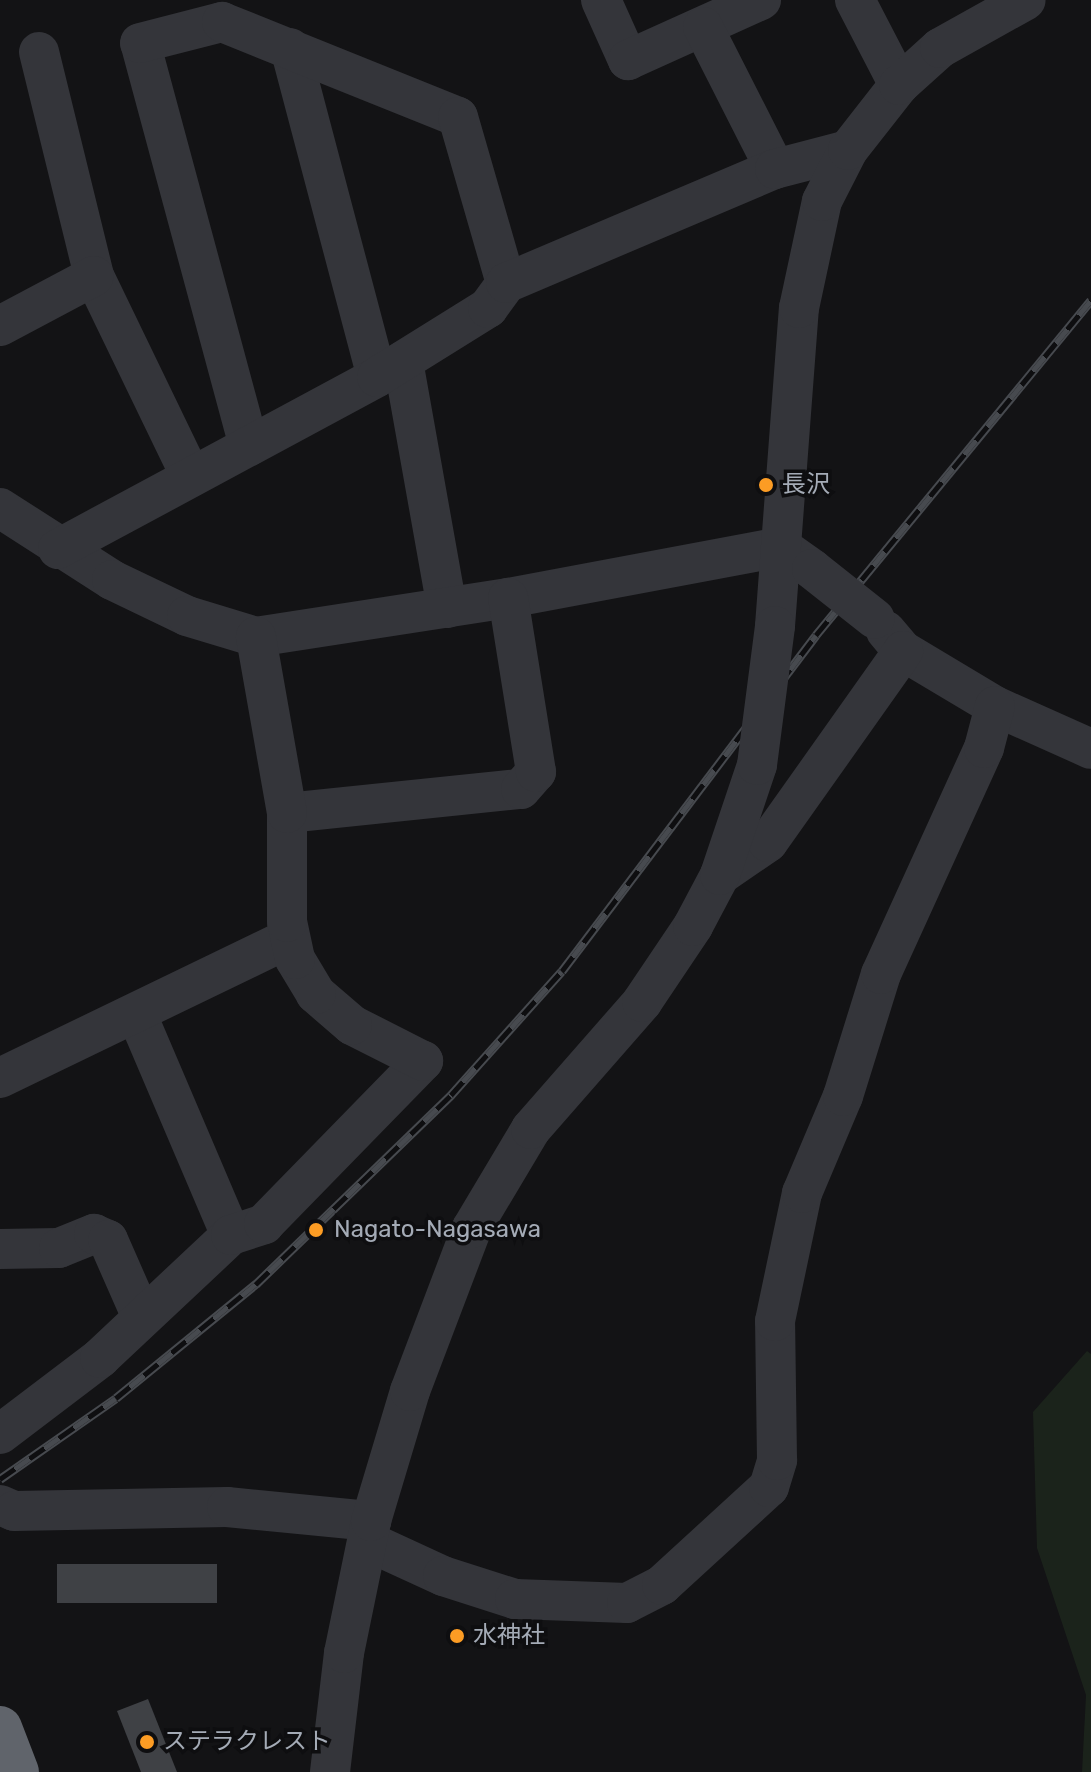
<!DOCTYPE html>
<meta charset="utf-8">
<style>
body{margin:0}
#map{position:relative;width:1091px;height:1772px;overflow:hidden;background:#131315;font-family:Rubik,"Noto Sans JP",sans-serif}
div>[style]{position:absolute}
.green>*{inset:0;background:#1b231b}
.building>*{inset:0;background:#3f4145;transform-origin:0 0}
.minor>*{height:40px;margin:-20px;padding:0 20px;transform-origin:20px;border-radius:20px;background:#34353a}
.highway>*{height:44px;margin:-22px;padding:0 22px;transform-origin:22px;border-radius:22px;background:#60646b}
.rail>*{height:9px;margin-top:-4.5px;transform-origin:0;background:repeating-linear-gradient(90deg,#0e0e10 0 18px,#474a4f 0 36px);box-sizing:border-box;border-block:2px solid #474a4f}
.minor-bridge>*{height:40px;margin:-20px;padding:0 20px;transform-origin:20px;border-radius:20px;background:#34353a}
.dots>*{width:22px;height:22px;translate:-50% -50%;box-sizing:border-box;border:4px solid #0e0e10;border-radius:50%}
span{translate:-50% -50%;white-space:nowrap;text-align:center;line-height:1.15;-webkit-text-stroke:7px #0e0e10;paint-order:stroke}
.poi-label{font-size:24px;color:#a4abb6}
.left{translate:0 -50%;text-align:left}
</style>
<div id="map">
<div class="green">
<i style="clip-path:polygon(1087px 1351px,1091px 1354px,1091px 1772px,1082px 1772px,1086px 1695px,1037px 1548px,1033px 1412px)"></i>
</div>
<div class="building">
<i style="left:57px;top:1564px;width:160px;height:39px"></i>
<i style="clip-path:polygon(148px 1699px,177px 1772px,141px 1772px,117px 1711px)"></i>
</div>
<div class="minor">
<i style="left:601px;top:0;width:66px;rotate:65.8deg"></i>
<i style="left:628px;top:60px;width:146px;rotate:-24.3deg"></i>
<i style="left:855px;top:0;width:96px;rotate:62.6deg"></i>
<i style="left:703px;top:27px;width:159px;rotate:63.1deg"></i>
<i style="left:290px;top:48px;width:340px;rotate:75.2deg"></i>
<i style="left:39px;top:52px;width:231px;rotate:76.2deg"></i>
<i style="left:94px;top:276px;width:223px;rotate:64.2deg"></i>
<i style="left:0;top:326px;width:106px;rotate:-28deg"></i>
<i style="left:403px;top:361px;width:251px;rotate:79.9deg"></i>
<i style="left:249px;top:446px;width:417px;rotate:-105.1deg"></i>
<i style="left:140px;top:43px;width:85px;rotate:-14.4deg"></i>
<i style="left:222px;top:22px;width:254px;rotate:21.9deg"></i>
<i style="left:458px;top:117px;width:173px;rotate:73.9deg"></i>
<i style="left:0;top:508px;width:133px;rotate:32.7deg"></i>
<i style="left:112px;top:580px;width:83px;rotate:25.6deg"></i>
<i style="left:187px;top:616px;width:72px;rotate:16.9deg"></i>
<i style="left:256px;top:637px;width:255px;rotate:-8.8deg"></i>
<i style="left:508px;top:598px;width:278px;rotate:-10.6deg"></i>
<i style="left:781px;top:547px;width:38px;rotate:35deg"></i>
<i style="left:58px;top:549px;width:362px;rotate:-28.3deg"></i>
<i style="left:377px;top:377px;width:131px;rotate:-31.9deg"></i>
<i style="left:488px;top:308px;width:31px;rotate:-54deg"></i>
<i style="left:506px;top:283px;width:292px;rotate:-23deg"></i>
<i style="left:775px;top:169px;width:75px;rotate:-14.6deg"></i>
<i style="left:775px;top:626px;width:319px;rotate:-85.7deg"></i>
<i style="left:799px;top:308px;width:109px;rotate:-77.9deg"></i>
<i style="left:822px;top:201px;width:57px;rotate:-63deg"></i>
<i style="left:848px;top:150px;width:83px;rotate:-51.9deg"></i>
<i style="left:899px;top:85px;width:55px;rotate:-42.1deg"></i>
<i style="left:940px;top:48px;width:98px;rotate:-29.2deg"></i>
<i style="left:886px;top:631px;width:26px;rotate:50deg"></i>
<i style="left:903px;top:651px;width:107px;rotate:30.9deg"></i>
<i style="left:995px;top:706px;width:105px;rotate:24.1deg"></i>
<i style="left:287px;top:813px;width:235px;rotate:-5.9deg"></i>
<i style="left:521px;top:789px;width:23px;rotate:-49deg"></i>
<i style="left:536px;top:772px;width:176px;rotate:-99.1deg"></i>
<i style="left:720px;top:875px;width:58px;rotate:-34.5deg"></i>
<i style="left:768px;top:842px;width:234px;rotate:-54.7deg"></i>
<i style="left:137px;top:1015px;width:239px;rotate:66.9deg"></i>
<i style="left:0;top:1078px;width:321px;rotate:-25.8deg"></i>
<i style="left:0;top:1249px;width:59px;rotate:-1deg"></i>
<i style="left:59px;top:1248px;width:38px;rotate:-22deg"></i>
<i style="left:94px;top:1234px;width:15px;rotate:23deg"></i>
<i style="left:108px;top:1240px;width:82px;rotate:66.3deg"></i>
<i style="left:0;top:1434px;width:126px;rotate:-37.2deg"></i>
<i style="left:100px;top:1358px;width:180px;rotate:-43.2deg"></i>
<i style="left:231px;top:1235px;width:35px;rotate:-18deg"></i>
<i style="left:264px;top:1224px;width:228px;rotate:-45.7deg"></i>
<i style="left:423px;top:1061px;width:80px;rotate:-153.1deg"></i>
<i style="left:352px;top:1025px;width:48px;rotate:-139.3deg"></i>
<i style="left:316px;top:994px;width:41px;rotate:-121deg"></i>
<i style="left:295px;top:959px;width:38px;rotate:-102deg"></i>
<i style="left:287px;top:922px;width:109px;rotate:-90deg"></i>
<i style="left:287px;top:813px;width:179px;rotate:-100deg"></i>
<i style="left:0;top:1505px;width:15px;rotate:23deg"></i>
<i style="left:14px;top:1511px;width:213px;rotate:-1.1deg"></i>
<i style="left:227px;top:1507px;width:145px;rotate:5.6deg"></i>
<i style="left:367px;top:1541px;width:84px;rotate:24.7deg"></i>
<i style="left:443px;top:1576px;width:76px;rotate:17.7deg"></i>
<i style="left:515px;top:1599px;width:112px;rotate:2deg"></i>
<i style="left:627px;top:1603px;width:39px;rotate:-27deg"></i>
<i style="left:662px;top:1585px;width:145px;rotate:-42.5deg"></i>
<i style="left:769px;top:1487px;width:28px;rotate:-73deg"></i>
<i style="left:777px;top:1460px;width:139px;rotate:-90.8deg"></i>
<i style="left:775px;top:1321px;width:131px;rotate:-78.1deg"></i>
<i style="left:802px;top:1193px;width:105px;rotate:-67.1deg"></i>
<i style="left:843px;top:1096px;width:128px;rotate:-72.7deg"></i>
<i style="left:881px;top:974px;width:248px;rotate:-65.5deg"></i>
<i style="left:984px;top:748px;width:43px;rotate:-75.3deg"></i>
<i style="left:330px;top:1772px;width:120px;rotate:-83.3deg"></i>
<i style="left:344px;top:1653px;width:135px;rotate:-78.4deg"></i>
<i style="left:371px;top:1521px;width:136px;rotate:-73.3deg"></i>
<i style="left:410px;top:1391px;width:174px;rotate:-69.2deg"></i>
<i style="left:472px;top:1228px;width:115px;rotate:-59.2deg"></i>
<i style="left:531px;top:1129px;width:169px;rotate:-48.8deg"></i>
<i style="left:642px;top:1002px;width:92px;rotate:-56.1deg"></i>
<i style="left:693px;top:926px;width:58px;rotate:-62.1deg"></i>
<i style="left:720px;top:875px;width:116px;rotate:-71.4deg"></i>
</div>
<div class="highway">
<i style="left:0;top:1728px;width:47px;rotate:68.9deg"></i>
</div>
<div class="rail">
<i style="left:0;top:1479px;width:141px;rotate:-34.9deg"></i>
<i style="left:116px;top:1398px;width:181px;rotate:-39.2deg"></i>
<i style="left:256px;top:1284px;width:272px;rotate:-44.1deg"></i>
<i style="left:451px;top:1095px;width:166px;rotate:-48.2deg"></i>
<i style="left:562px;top:971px;width:421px;rotate:-52.9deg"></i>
<i style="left:816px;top:635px;width:433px;rotate:-50.6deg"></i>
</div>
<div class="minor-bridge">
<i style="left:812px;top:569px;width:80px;rotate:38.4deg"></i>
<i style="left:757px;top:765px;width:140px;rotate:-82.6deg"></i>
</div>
<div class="dots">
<i style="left:766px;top:485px;background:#fc9c24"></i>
<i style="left:316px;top:1230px;background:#fc9c24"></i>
<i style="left:457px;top:1636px;background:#fc9c24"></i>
<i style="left:147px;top:1742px;background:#fc9c24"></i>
</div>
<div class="poi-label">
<span class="left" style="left:782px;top:485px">長沢</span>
<span class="left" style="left:334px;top:1230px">Nagato-Nagasawa</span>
<span class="left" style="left:473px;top:1636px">水神社</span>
<span class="left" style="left:163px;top:1742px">ステラクレスト</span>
</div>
</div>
